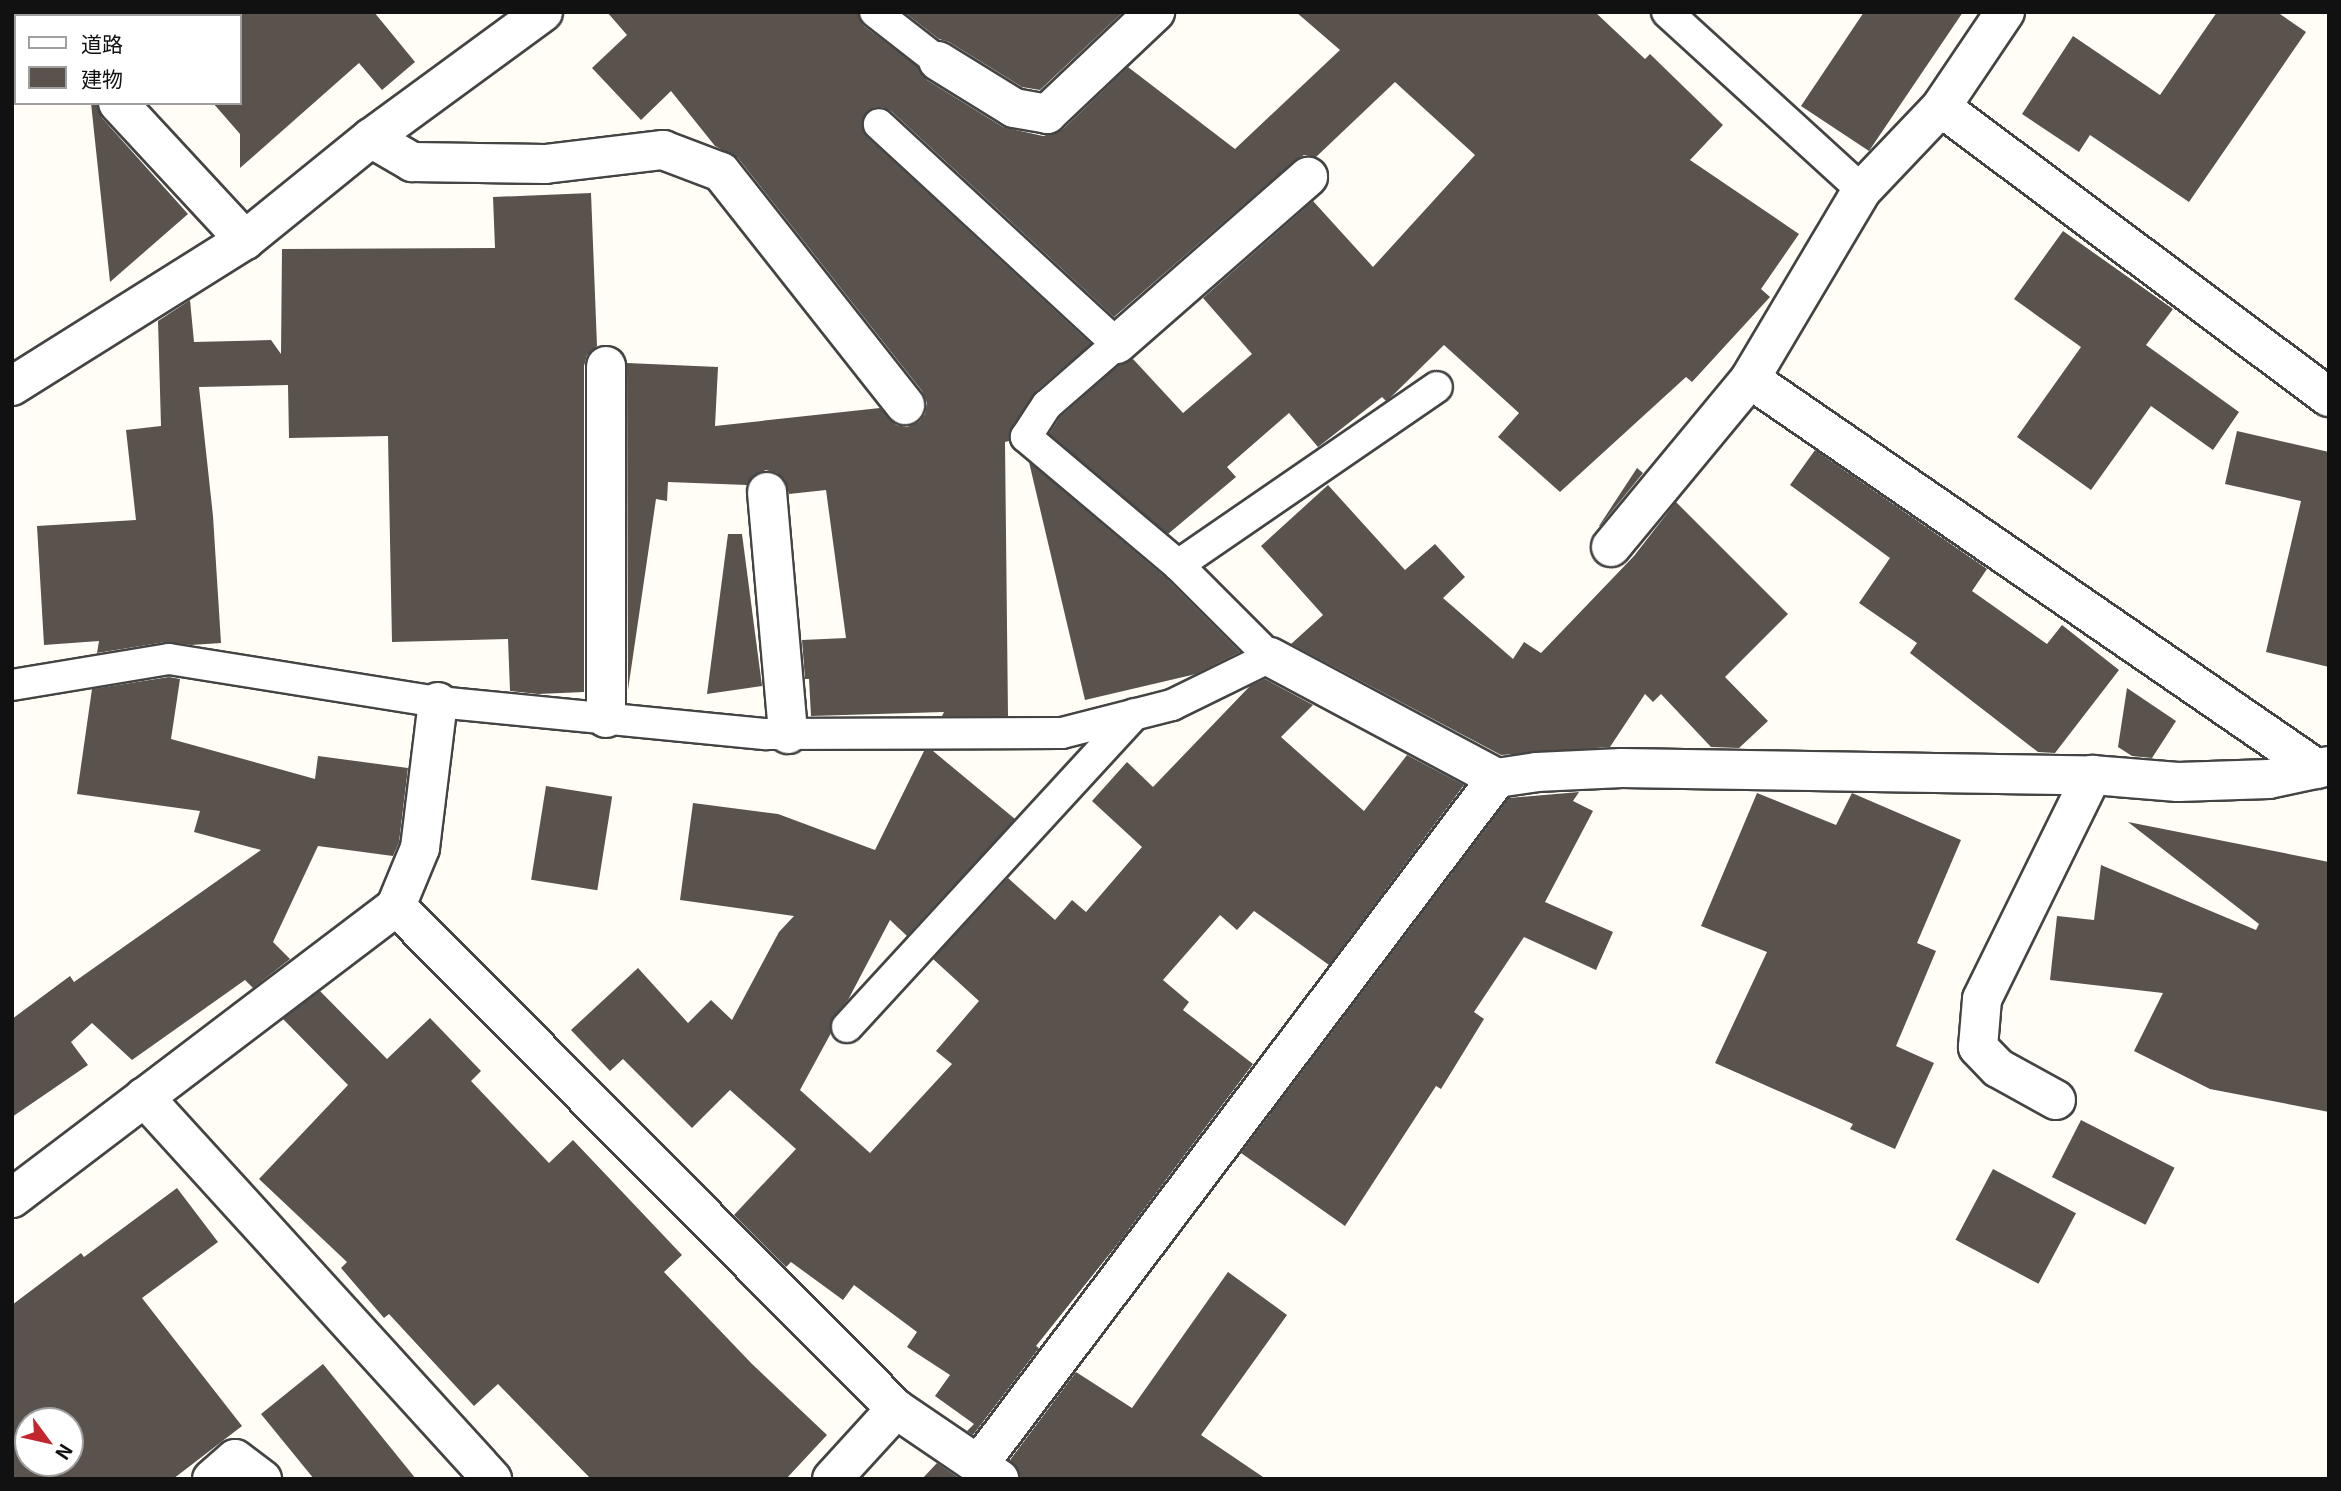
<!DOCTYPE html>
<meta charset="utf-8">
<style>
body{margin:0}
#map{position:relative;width:2341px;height:1491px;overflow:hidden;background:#fffdf5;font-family:Georgia,"Noto Sans JP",serif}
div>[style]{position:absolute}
.building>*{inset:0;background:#5a524d;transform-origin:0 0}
.roads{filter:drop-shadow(2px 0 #444) drop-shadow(-2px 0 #444) drop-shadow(0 2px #444) drop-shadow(0 -2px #444)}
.service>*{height:30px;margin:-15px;padding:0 15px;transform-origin:15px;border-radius:15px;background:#fff}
.minor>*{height:38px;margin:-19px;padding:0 19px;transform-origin:19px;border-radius:19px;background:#fff}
span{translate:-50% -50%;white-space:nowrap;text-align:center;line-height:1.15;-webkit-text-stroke:7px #fff;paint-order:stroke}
.frame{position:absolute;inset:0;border:14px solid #111;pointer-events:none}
.legend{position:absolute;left:14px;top:14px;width:228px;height:91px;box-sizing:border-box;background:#fff;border:2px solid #a0a0a0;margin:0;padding:9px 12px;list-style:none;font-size:21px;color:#111}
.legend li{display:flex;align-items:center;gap:14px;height:35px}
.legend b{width:35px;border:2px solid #a0a0a0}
.north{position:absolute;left:14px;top:1407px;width:70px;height:70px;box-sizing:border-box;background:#fff;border:2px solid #a0a0a0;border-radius:50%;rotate:123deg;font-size:19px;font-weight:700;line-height:28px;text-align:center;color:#111}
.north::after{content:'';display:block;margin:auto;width:24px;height:32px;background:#c4262e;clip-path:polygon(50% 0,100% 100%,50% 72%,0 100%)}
</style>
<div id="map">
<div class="building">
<i style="clip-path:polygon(240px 12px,374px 12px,415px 62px,382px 90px,359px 63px,240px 168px,240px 134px,213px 103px,240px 103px)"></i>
<i style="clip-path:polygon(607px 12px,858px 12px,864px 26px,918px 67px,927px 80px,1003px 127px,1043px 136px,1062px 130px,1128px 67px,1235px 149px,1340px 50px,1296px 12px,1595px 12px,1645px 59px,1650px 54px,1723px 125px,1690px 160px,1799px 234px,1761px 289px,1770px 297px,1692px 382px,1686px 377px,1560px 492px,1498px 437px,1519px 413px,1444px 345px,1390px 398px,1386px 401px,1382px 397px,1318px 447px,1289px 413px,1227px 467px,1236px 477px,1168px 534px,1049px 434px,1060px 417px,1119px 365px,1133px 359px,1183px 413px,1252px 354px,1203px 298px,1313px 201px,1373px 267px,1475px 155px,1395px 82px,1316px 157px,1304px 155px,1294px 161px,1114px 317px,891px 111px,882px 107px,873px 108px,862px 121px,867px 137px,1091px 344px,1035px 392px,1011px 428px,1009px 441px,1005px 442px,1008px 716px,942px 716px,944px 712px,811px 716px,809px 679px,805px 679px,802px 640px,846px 638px,826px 490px,789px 494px,784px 479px,777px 473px,766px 470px,754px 475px,747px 485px,668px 482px,667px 501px,656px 499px,628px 690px,627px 363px,718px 367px,715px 426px,880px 408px,896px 425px,907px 427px,919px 422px,925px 414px,927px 403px,922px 391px,738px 158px,715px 146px,671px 91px,641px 120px,592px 68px,627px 35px)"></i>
<i style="clip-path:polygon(904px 12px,1123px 12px,1040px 90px,1022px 87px,949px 42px,939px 39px)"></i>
<i style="clip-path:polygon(1864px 12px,1963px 12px,1869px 151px,1801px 106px)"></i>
<i style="clip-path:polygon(2217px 12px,2277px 12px,2306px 32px,2189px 202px,2090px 135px,2079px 152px,2022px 114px,2073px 36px,2160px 95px)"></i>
<i style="clip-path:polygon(91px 103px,97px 103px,102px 118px,188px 214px,110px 282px)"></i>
<i style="clip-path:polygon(591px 193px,597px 346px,587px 355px,584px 366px,584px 692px,538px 694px,510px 691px,508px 639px,392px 642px,388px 436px,289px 438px,288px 385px,199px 387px,213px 516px,221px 643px,191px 645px,166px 642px,97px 653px,99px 641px,44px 645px,37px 526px,136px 520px,126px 430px,161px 426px,158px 321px,190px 300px,194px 342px,271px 340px,281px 354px,282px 249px,495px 248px,493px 197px)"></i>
<i style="clip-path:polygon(2063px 231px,2173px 309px,2146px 345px,2239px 412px,2213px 450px,2151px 406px,2091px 490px,2017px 437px,2081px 347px,2014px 299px)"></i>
<i style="clip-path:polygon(2237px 431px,2329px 452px,2329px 667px,2266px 652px,2301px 501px,2225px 484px)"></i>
<i style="clip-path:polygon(1815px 450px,1987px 569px,1972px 591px,2047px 644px,2062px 625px,2119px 670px,2055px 753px,2038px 752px,1910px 653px,1917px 643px,1859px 603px,1890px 558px,1790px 485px)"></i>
<i style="clip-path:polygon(1029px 462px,1166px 578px,1240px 652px,1196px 674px,1085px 700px)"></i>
<i style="clip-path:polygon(1637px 468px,1643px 473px,1600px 526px,1599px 526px)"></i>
<i style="clip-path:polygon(1328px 485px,1405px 570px,1435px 544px,1465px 577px,1443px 598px,1513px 659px,1524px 642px,1541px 653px,1634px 556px,1676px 502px,1788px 614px,1725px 677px,1768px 721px,1739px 748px,1711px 747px,1661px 694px,1653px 702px,1645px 694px,1610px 747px,1501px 755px,1291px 644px,1323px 615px,1261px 546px)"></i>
<i style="clip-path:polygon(728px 534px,742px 534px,762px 686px,707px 694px)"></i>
<i style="clip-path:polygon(169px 677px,180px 679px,171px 739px,315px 779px,318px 756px,408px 768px,399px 842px,393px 856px,318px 846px,273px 942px,290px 959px,253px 988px,245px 980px,132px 1060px,92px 1023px,71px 1042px,88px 1065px,12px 1117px,12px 1019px,70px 976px,74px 982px,261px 850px,194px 832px,200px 811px,77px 794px,92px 689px)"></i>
<i style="clip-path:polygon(1265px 679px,1313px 705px,1281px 737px,1364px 811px,1407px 755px,1464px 785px,1329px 965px,1254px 911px,1237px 930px,1220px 915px,1163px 980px,1189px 1002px,1183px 1010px,1253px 1064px,1120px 1241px,1036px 1346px,1039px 1348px,973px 1435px,967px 1431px,974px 1424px,935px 1396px,950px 1375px,907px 1347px,917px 1332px,854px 1285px,843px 1300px,791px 1262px,786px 1267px,734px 1215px,796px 1149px,730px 1090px,692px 1128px,623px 1059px,610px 1071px,571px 1030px,638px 968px,688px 1023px,711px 1000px,732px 1020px,779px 932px,794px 916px,680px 900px,693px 803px,778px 814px,875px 850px,924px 751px,933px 751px,1015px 819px,907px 936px,890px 920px,848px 1000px,834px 1016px,831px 1033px,800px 1090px,870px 1153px,952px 1064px,936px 1051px,979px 1001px,933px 959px,1008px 878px,1055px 920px,1072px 900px,1086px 912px,1142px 847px,1092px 801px,1127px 762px,1153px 787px,1250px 686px)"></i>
<i style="clip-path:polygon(2127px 688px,2176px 721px,2152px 758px,2132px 756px,2118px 747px)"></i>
<i style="left:546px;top:786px;width:67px;height:95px;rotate:9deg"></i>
<i style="clip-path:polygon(1579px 792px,1573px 801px,1593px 811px,1545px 902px,1613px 932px,1596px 970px,1524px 937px,1474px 1012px,1484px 1019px,1441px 1089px,1436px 1086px,1345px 1226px,1241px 1153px,1509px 798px)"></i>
<i style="clip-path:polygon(1757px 793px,1836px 825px,1852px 793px,1961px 840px,1917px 943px,1936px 951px,1896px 1046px,1934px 1063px,1895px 1149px,1850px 1129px,1853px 1124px,1715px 1063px,1767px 952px,1701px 926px)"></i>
<i style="clip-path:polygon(2128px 822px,2329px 862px,2329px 1112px,2210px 1089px,2134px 1051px,2163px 993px,2050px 980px,2057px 916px,2094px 920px,2101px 865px,2256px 930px,2259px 924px)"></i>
<i style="clip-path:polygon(320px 991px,387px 1059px,430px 1018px,481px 1071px,471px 1081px,549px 1163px,573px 1140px,682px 1255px,664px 1272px,752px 1364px,827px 1435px,786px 1479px,591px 1479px,498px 1384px,474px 1406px,389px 1314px,384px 1318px,341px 1268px,347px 1262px,259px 1179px,348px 1085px,283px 1019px)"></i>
<i style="left:2081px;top:1120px;width:105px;height:64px;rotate:27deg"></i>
<i style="left:1993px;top:1169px;width:94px;height:80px;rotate:28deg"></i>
<i style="clip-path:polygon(evenodd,177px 1188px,218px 1242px,142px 1298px,242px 1426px,173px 1479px,12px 1479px,12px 1305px,81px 1253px,84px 1257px,177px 1188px,28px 1421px,70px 1421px,70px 1463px,28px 1463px,28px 1421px)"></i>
<i style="clip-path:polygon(1228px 1272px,1287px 1315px,1201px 1435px,1266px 1479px,1021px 1479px,1018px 1469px,1010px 1460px,1076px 1372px,1132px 1408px)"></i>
<i style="clip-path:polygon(323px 1364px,416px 1479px,314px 1479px,261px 1414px)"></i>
<i style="clip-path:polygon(937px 1463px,960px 1479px,922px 1479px)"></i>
</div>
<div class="roads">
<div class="service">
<i style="left:875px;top:12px;width:80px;rotate:37.9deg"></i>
<i style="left:1667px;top:12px;width:264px;rotate:42.4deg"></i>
<i style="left:1178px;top:565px;width:314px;rotate:-34.5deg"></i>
<i style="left:12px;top:685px;width:159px;rotate:-9.4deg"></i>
<i style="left:169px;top:659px;width:272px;rotate:9.1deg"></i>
<i style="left:438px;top:702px;width:330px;rotate:5.6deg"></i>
<i style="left:766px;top:734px;width:296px;rotate:-0.2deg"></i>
<i style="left:1062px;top:733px;width:114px;rotate:-14.3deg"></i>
<i style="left:1172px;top:705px;width:109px;rotate:-26.1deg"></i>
<i style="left:1270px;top:657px;width:130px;rotate:-135deg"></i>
<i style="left:1178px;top:565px;width:199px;rotate:-139.9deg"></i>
<i style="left:1026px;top:437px;width:38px;rotate:-57deg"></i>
<i style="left:1047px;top:405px;width:93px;rotate:-41.1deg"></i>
<i style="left:1117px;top:344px;width:324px;rotate:-137.3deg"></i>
<i style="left:847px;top:1027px;width:425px;rotate:-47.4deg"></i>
</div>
<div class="minor">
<i style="left:34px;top:12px;width:5px;rotate:53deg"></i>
<i style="left:2005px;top:12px;width:115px;rotate:124deg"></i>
<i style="left:1941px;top:107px;width:115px;rotate:133.6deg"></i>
<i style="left:1862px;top:190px;width:220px;rotate:120.7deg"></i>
<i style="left:1750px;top:379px;width:688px;rotate:34.52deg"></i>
<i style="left:938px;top:61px;width:89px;rotate:31.7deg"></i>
<i style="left:1014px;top:108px;width:34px;rotate:10deg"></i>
<i style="left:1047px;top:114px;width:149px;rotate:-43.4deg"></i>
<i style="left:118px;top:103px;width:187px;rotate:47.2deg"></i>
<i style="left:1941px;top:107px;width:484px;rotate:36.8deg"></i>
<i style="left:371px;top:138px;width:48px;rotate:30.3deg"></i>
<i style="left:412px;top:162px;width:133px;rotate:0.9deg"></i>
<i style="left:545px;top:164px;width:119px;rotate:-6.8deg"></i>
<i style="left:663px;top:150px;width:62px;rotate:20.8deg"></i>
<i style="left:721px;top:172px;width:297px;rotate:51.7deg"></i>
<i style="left:1117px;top:344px;width:254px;rotate:-41.2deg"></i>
<i style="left:606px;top:366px;width:352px;rotate:90deg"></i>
<i style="left:12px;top:386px;width:275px;rotate:-32.1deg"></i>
<i style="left:245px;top:240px;width:162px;rotate:-39deg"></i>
<i style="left:371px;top:138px;width:213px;rotate:-36.2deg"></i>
<i style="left:767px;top:492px;width:243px;rotate:85deg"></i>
<i style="left:1611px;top:547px;width:218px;rotate:-50.4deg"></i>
<i style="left:1270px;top:657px;width:257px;rotate:28.1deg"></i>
<i style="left:1497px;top:778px;width:40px;rotate:-8.5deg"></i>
<i style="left:1537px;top:772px;width:85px;rotate:-2.7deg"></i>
<i style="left:1622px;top:768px;width:470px;rotate:0.9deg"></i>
<i style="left:2092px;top:775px;width:86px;rotate:4.7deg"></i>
<i style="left:2178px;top:782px;width:91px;rotate:-1.9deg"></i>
<i style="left:2269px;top:779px;width:61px;rotate:-12.2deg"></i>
<i style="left:396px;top:906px;width:709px;rotate:45.17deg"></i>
<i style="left:896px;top:1409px;width:125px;rotate:34.2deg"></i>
<i style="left:144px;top:1097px;width:517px;rotate:47.67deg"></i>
<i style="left:2056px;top:1100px;width:66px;rotate:-151.1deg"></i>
<i style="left:1998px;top:1068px;width:29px;rotate:-134deg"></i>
<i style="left:1978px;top:1047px;width:48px;rotate:-85.2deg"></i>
<i style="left:1982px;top:999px;width:250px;rotate:-63.8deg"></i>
<i style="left:12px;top:1198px;width:482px;rotate:-37.2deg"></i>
<i style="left:396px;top:906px;width:63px;rotate:-67.5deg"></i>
<i style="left:420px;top:848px;width:147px;rotate:-83deg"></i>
<i style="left:979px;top:1464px;width:860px;rotate:-52.94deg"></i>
<i style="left:212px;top:1479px;width:30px;rotate:-41deg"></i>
<i style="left:235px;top:1459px;width:34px;rotate:37deg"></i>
<i style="left:832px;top:1479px;width:95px;rotate:-47.6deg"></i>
</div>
</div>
<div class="frame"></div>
<ul class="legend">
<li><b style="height:9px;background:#fff"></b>道路</li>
<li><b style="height:19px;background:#5a524d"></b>建物</li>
</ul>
<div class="north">N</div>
</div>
